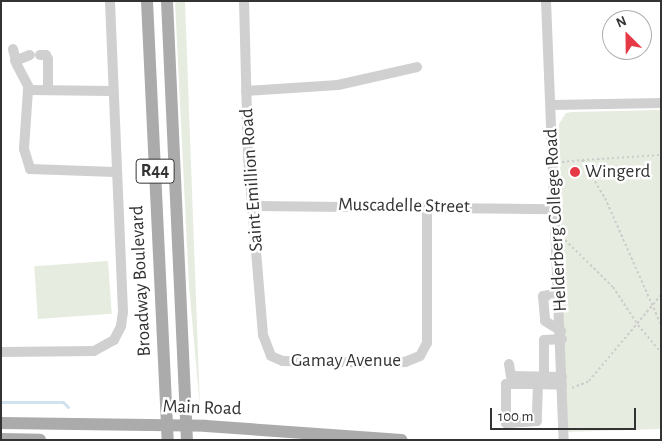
<!DOCTYPE html>
<style>
body{margin:0}
#map{position:relative;width:662px;height:441px;overflow:hidden;background:#fff;font-family:"Alegreya Sans",sans-serif}
div>[style]{position:absolute}
.green>*{inset:0;background:#e6ecdf;transform-origin:0 0}
.stream>*{height:3px;margin:-1.5px;padding:0 1.5px;transform-origin:1.5px;border-radius:1.5px;background:#cfe2ee}
.path>*{height:2px;margin-top:-1px;transform-origin:0;background:repeating-linear-gradient(90deg,#cdcdcd 0 2.5px,transparent 0 5px)}
.minor>*{height:10px;margin:-5px;padding:0 5px;transform-origin:5px;border-radius:5px;background:#d0d0d0}
.major>*{height:12px;margin:-6px;padding:0 6px;transform-origin:6px;border-radius:6px;background:#ababab}
.dots>*{width:14px;height:14px;translate:-50% -50%;box-sizing:border-box;border:2px solid #fff;border-radius:50%}
span{translate:-50% -50%;white-space:nowrap;text-align:center;line-height:1.15;-webkit-text-stroke:5px #fff;paint-order:stroke}
.shield-label span{padding:1px 4px;background:#fff;border:1px solid;border-radius:4px;-webkit-text-stroke-width:0}
.shield-label{font-size:18px;color:#333;font-weight:700}
.poi-label{font-size:19px;color:#333}
.left{translate:0 -50%;text-align:left}
.street-label{font-size:19px;color:#333}
.frame{position:absolute;inset:0;border:2px solid #333;pointer-events:none}
.north{position:absolute;left:602px;top:10px;width:50px;height:50px;box-sizing:border-box;background:#fff;border:1px solid #adadad;border-radius:50%;rotate:337deg;font-size:14px;font-weight:700;line-height:20px;text-align:center;color:#333}
.north::after{content:'';display:block;margin:auto;width:18px;height:22px;background:#e63946;clip-path:polygon(50% 0,100% 100%,50% 72%,0 100%)}
.scale{position:absolute;left:490px;top:408px;width:146px;height:22px;box-sizing:border-box;border:2px solid #333;border-top:0;padding-left:6px;font-size:15px;line-height:18px;white-space:nowrap;color:#333;-webkit-text-stroke:4px #fff;paint-order:stroke}
</style>
<div id="map">
<div class="green">
<i style="clip-path:polygon(175px 1px,185px 1px,200px 408px,189px 286px)"></i>
<i style="clip-path:polygon(661px 110px,661px 429px,564px 432px,559px 124px,566px 113px,572px 112px)"></i>
<i style="left:108px;top:261px;width:53px;height:74px;rotate:86deg"></i>
</div>
<div class="stream">
<i style="left:1px;top:402px;width:62px"></i>
<i style="left:63px;top:402px;width:7px;rotate:45deg"></i>
</div>
<div class="path">
<i style="left:582px;top:160px;width:79px;rotate:-3.6deg"></i>
<i style="left:562px;top:162px;width:20px;rotate:-6deg"></i>
<i style="left:582px;top:160px;width:44px;rotate:58.8deg"></i>
<i style="left:605px;top:198px;width:139px;rotate:66.2deg"></i>
<i style="left:565px;top:240px;width:67px;rotate:44.4deg"></i>
<i style="left:613px;top:287px;width:45px;rotate:56.7deg"></i>
<i style="left:638px;top:325px;width:35px;rotate:50deg"></i>
<i style="left:572px;top:388px;width:18px;rotate:-22deg"></i>
<i style="left:589px;top:381px;width:112px;rotate:-50.1deg"></i>
</div>
<div class="minor">
<i style="left:244px;top:1px;width:155px;rotate:88.5deg"></i>
<i style="left:248px;top:156px;width:180px;rotate:85.2deg"></i>
<i style="left:263px;top:335px;width:22px;rotate:69deg"></i>
<i style="left:271px;top:356px;width:13px;rotate:23deg"></i>
<i style="left:283px;top:361px;width:104px;rotate:1.1deg"></i>
<i style="left:387px;top:363px;width:18px;rotate:-3deg"></i>
<i style="left:405px;top:362px;width:16px;rotate:-22deg"></i>
<i style="left:420px;top:356px;width:15px;rotate:-62deg"></i>
<i style="left:427px;top:343px;width:136px;rotate:-90deg"></i>
<i style="left:546px;top:1px;width:439px;rotate:87.7deg"></i>
<i style="left:13px;top:49px;width:16px;rotate:76deg"></i>
<i style="left:17px;top:65px;width:27px;rotate:62deg"></i>
<i style="left:40px;top:55px;width:6px"></i>
<i style="left:46px;top:55px;width:4px;rotate:63deg"></i>
<i style="left:48px;top:59px;width:30px;rotate:90deg"></i>
<i style="left:15px;top:61px;width:16px;rotate:-22deg"></i>
<i style="left:113px;top:91px;width:85px;rotate:-179.3deg"></i>
<i style="left:28px;top:90px;width:59px;rotate:93.9deg"></i>
<i style="left:24px;top:149px;width:21px;rotate:73deg"></i>
<i style="left:30px;top:169px;width:85px;rotate:2deg"></i>
<i style="left:246px;top:91px;width:92px;rotate:-3.7deg"></i>
<i style="left:338px;top:85px;width:81px;rotate:-12.8deg"></i>
<i style="left:551px;top:105px;width:110px;rotate:-1deg"></i>
<i style="left:253px;top:206px;width:303px;rotate:0.6deg"></i>
<i style="left:560px;top:293px;width:17px;rotate:170deg"></i>
<i style="left:543px;top:296px;width:25px;rotate:85deg"></i>
<i style="left:545px;top:321px;width:19px;rotate:32deg"></i>
<i style="left:1px;top:352px;width:93px;rotate:-0.6deg"></i>
<i style="left:94px;top:351px;width:23px;rotate:-29deg"></i>
<i style="left:114px;top:340px;width:16px;rotate:-63deg"></i>
<i style="left:121px;top:326px;width:14px;rotate:-82deg"></i>
<i style="left:123px;top:312px;width:311px;rotate:-92.4deg"></i>
<i style="left:509px;top:364px;width:12px;rotate:81deg"></i>
<i style="left:511px;top:376px;width:51px;rotate:1.1deg"></i>
<i style="left:544px;top:376px;width:36px;rotate:-90deg"></i>
<i style="left:544px;top:340px;width:18px;rotate:-3deg"></i>
<i style="left:538px;top:384px;width:37px;rotate:92deg"></i>
<i style="left:537px;top:421px;width:31px;rotate:176deg"></i>
<i style="left:506px;top:423px;width:39px;rotate:-90deg"></i>
<i style="left:506px;top:384px;width:32px"></i>
<i style="left:538px;top:384px;width:24px;rotate:2deg"></i>
</div>
<div class="major">
<i style="left:147px;top:1px;width:440px;rotate:87.3deg"></i>
<i style="left:167px;top:1px;width:439px;rotate:87.4deg"></i>
<i style="left:1px;top:423px;width:205px;rotate:0.8deg"></i>
<i style="left:206px;top:426px;width:196px;rotate:4.1deg"></i>
<i style="left:1px;top:439px;width:39px;rotate:1deg"></i>
</div>
<div class="dots">
<i style="left:575px;top:172px;background:#e63946"></i>
</div>
<div class="shield-label">
<span style="left:155px;top:171px">R44</span>
</div>
<div class="poi-label">
<span class="left" style="left:585px;top:172px">Wingerd</span>
</div>
<div class="street-label">
<span style="left:252px;top:180px;rotate:-94deg">Saint Emillion Road</span>
<span style="left:404px;top:206px;rotate:1deg">Muscadelle Street</span>
<span style="left:556px;top:220px;rotate:-93deg">Helderberg College Road</span>
<span style="left:141px;top:281px;rotate:-93deg">Broadway Boulevard</span>
<span style="left:346px;top:361px">Gamay Avenue</span>
<span style="left:202px;top:408px;rotate:2deg">Main Road</span>
</div>
<div class="frame"></div>
<div class="north">N</div>
<div class="scale">100 m</div>
</div>
